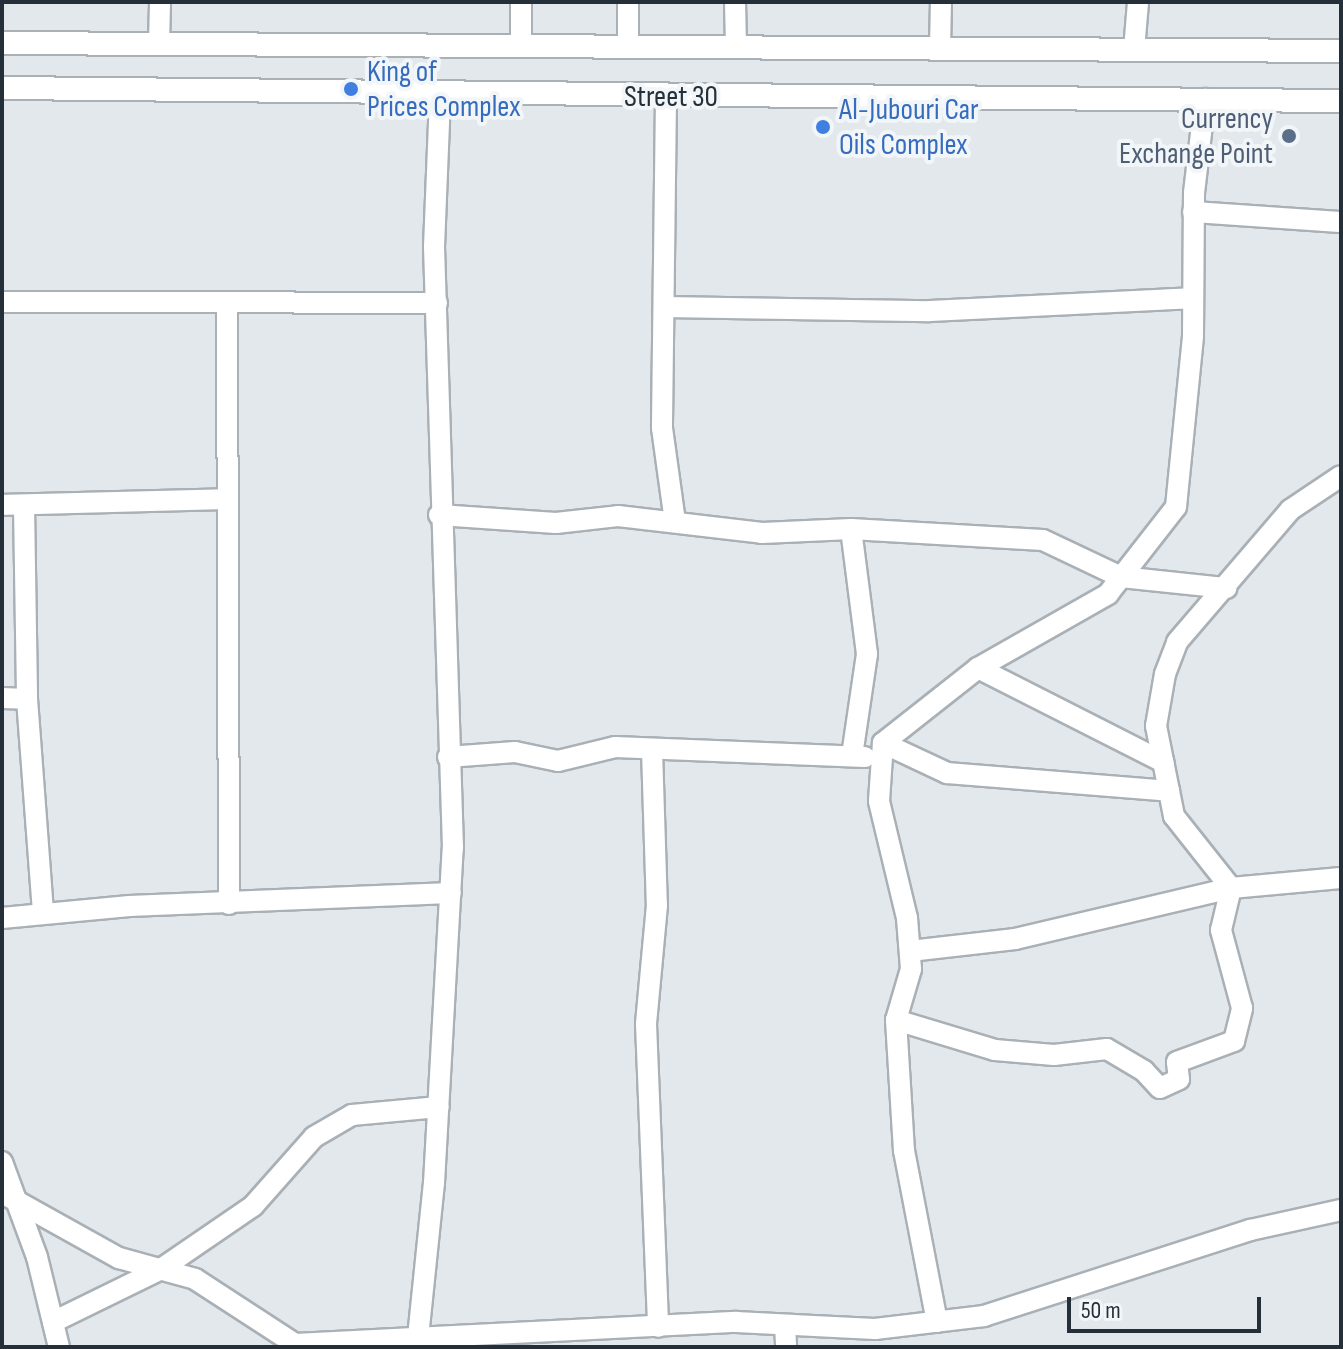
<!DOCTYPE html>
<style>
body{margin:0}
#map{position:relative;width:1343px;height:1349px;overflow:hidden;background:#e2e8eb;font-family:"Sofia Sans Condensed",sans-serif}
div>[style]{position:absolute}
.roads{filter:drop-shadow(2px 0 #a9b0b6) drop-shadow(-2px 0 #a9b0b6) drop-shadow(0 2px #a9b0b6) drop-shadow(0 -2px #a9b0b6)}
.minor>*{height:20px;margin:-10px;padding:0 10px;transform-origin:10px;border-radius:10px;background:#fff}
.tertiary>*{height:22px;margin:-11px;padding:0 11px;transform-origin:11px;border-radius:11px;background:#fff}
.dots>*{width:22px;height:22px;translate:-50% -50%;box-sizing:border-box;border:4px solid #f2f6f8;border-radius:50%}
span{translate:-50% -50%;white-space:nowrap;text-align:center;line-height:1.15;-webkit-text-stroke:8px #f2f6f8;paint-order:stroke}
.shop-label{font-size:30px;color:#366cbe}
.left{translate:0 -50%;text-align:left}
.street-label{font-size:30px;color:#242f3a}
.service-label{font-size:30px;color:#4e5e75}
.right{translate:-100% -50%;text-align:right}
.frame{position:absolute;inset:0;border:4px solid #242f3a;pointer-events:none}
.scale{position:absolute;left:1067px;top:1297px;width:194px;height:36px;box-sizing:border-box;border:4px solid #242f3a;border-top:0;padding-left:10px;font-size:24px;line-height:28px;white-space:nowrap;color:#242f3a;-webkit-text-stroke:6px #f2f6f8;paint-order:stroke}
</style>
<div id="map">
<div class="roads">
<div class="minor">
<i style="left:628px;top:2px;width:45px;rotate:90deg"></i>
<i style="left:735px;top:2px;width:45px;rotate:88.7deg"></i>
<i style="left:159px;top:44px;width:42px;rotate:-88.6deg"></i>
<i style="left:521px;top:46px;width:44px;rotate:-90deg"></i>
<i style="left:940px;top:48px;width:46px;rotate:-88.8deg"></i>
<i style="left:1134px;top:50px;width:48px;rotate:-85.2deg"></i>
<i style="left:666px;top:97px;width:331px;rotate:90.7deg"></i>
<i style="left:662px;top:428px;width:95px;rotate:82.1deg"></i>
<i style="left:1193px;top:212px;width:148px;rotate:3.9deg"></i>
<i style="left:2px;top:302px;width:435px;rotate:0.1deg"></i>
<i style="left:227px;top:302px;width:602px;rotate:89.81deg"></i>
<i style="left:664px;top:307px;width:266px;rotate:0.9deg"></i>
<i style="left:930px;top:311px;width:262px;rotate:-2.8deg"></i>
<i style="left:2px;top:505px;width:224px;rotate:-1.5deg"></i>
<i style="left:24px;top:505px;width:194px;rotate:89.1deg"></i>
<i style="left:27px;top:699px;width:215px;rotate:85.7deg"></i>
<i style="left:439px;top:515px;width:117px;rotate:3.9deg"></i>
<i style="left:556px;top:523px;width:62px;rotate:-6.4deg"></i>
<i style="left:618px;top:516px;width:145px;rotate:6.7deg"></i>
<i style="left:762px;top:533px;width:89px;rotate:-2.6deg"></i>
<i style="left:851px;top:529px;width:126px;rotate:82.7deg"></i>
<i style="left:867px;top:654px;width:103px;rotate:98.4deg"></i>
<i style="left:851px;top:529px;width:192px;rotate:3.3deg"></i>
<i style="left:1043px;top:540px;width:86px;rotate:25.4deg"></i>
<i style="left:1121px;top:577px;width:106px;rotate:6deg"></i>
<i style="left:978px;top:668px;width:208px;rotate:26.9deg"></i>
<i style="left:2px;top:698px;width:25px;rotate:2deg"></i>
<i style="left:883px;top:743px;width:71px;rotate:25.1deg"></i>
<i style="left:947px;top:773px;width:223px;rotate:4.6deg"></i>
<i style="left:652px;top:750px;width:155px;rotate:88.2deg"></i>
<i style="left:657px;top:905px;width:120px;rotate:95.3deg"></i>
<i style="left:646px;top:1024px;width:303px;rotate:87.7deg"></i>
<i style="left:448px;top:757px;width:67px;rotate:-4.3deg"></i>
<i style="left:515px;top:752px;width:44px;rotate:11.8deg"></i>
<i style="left:558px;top:761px;width:59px;rotate:-13.8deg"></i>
<i style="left:615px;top:747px;width:250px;rotate:2.3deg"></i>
<i style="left:2px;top:918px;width:128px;rotate:-5.4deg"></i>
<i style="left:129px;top:906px;width:322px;rotate:-2.3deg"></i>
<i style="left:910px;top:951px;width:106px;rotate:-6.5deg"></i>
<i style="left:1015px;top:939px;width:222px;rotate:-13.3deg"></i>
<i style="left:1231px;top:888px;width:110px;rotate:-5.2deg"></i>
<i style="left:896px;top:1020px;width:103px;rotate:16.9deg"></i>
<i style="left:995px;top:1050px;width:59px;rotate:4.8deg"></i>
<i style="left:1054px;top:1055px;width:53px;rotate:-6.5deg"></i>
<i style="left:1107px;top:1049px;width:43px;rotate:30.7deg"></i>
<i style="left:1144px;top:1071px;width:23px;rotate:47deg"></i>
<i style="left:1160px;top:1088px;width:21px;rotate:-25deg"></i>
<i style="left:1179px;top:1079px;width:17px;rotate:-97deg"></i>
<i style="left:1177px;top:1062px;width:61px;rotate:-20.2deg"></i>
<i style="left:1234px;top:1041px;width:34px;rotate:-76deg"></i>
<i style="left:1242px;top:1008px;width:81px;rotate:-105.1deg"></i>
<i style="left:1221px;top:930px;width:43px;rotate:-76.6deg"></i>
<i style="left:1231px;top:888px;width:92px;rotate:-128.4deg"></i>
<i style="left:1174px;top:816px;width:92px;rotate:-101.3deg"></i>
<i style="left:1156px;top:726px;width:53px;rotate:-80.2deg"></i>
<i style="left:1165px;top:674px;width:34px;rotate:-69deg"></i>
<i style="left:1177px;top:642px;width:174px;rotate:-49.4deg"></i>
<i style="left:1290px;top:510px;width:61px;rotate:-33.7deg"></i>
<i style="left:2px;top:1162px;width:101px;rotate:69.8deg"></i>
<i style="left:37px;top:1257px;width:93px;rotate:76.3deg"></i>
<i style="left:2px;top:1193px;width:134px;rotate:29.1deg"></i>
<i style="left:119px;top:1258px;width:79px;rotate:15.4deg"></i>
<i style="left:195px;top:1279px;width:119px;rotate:33deg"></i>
<i style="left:295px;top:1344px;width:442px;rotate:-2.9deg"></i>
<i style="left:736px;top:1322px;width:139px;rotate:2.9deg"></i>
<i style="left:875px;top:1329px;width:110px;rotate:-6.8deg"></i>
<i style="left:984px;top:1316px;width:280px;rotate:-17.9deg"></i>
<i style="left:1250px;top:1230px;width:93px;rotate:-12.4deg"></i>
<i style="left:53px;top:1322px;width:120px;rotate:-26.1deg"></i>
<i style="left:161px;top:1269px;width:112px;rotate:-34.4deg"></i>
<i style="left:253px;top:1206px;width:92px;rotate:-48.5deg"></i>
<i style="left:314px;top:1137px;width:44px;rotate:-30.1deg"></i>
<i style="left:352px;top:1115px;width:87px;rotate:-5.3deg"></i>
<i style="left:937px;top:1322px;width:174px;rotate:-100.9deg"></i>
<i style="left:904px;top:1151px;width:131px;rotate:-93.5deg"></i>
<i style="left:896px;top:1020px;width:53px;rotate:-73.6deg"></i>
<i style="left:911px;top:969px;width:51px;rotate:-94.5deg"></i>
<i style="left:907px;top:918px;width:120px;rotate:-103.5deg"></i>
<i style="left:879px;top:801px;width:58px;rotate:-86.1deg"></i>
<i style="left:883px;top:743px;width:121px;rotate:-38.3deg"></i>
<i style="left:978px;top:668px;width:150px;rotate:-29.6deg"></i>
<i style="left:1108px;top:594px;width:110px;rotate:-52deg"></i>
<i style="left:1176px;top:507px;width:172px;rotate:-84.3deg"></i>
<i style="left:1193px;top:336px;width:143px;rotate:-89.6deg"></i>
<i style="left:1194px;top:193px;width:95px;rotate:-83.3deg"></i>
<i style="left:785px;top:1325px;width:22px;rotate:87deg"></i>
<i style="left:417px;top:1347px;width:165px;rotate:-84.1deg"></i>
<i style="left:434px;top:1183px;width:336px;rotate:-86.8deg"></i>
<i style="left:453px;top:848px;width:601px;rotate:-91.81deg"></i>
<i style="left:434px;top:247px;width:152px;rotate:-87.7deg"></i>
</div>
<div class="tertiary">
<i style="left:2px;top:43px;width:1339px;rotate:0.34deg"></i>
<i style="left:2px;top:88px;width:1339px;rotate:0.56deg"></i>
</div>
</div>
<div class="dots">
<i style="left:351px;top:89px;background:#3f7fe0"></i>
<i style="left:823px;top:127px;background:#3f7fe0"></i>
<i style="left:1289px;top:136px;background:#5c6f8a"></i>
</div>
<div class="shop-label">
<span class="left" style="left:367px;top:89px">King of<br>Prices Complex</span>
<span class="left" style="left:839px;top:127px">Al-Jubouri Car<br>Oils Complex</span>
</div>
<div class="street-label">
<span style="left:671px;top:97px">Street 30</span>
</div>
<div class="service-label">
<span class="right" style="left:1273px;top:136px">Currency<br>Exchange Point</span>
</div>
<div class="frame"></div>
<div class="scale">50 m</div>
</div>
